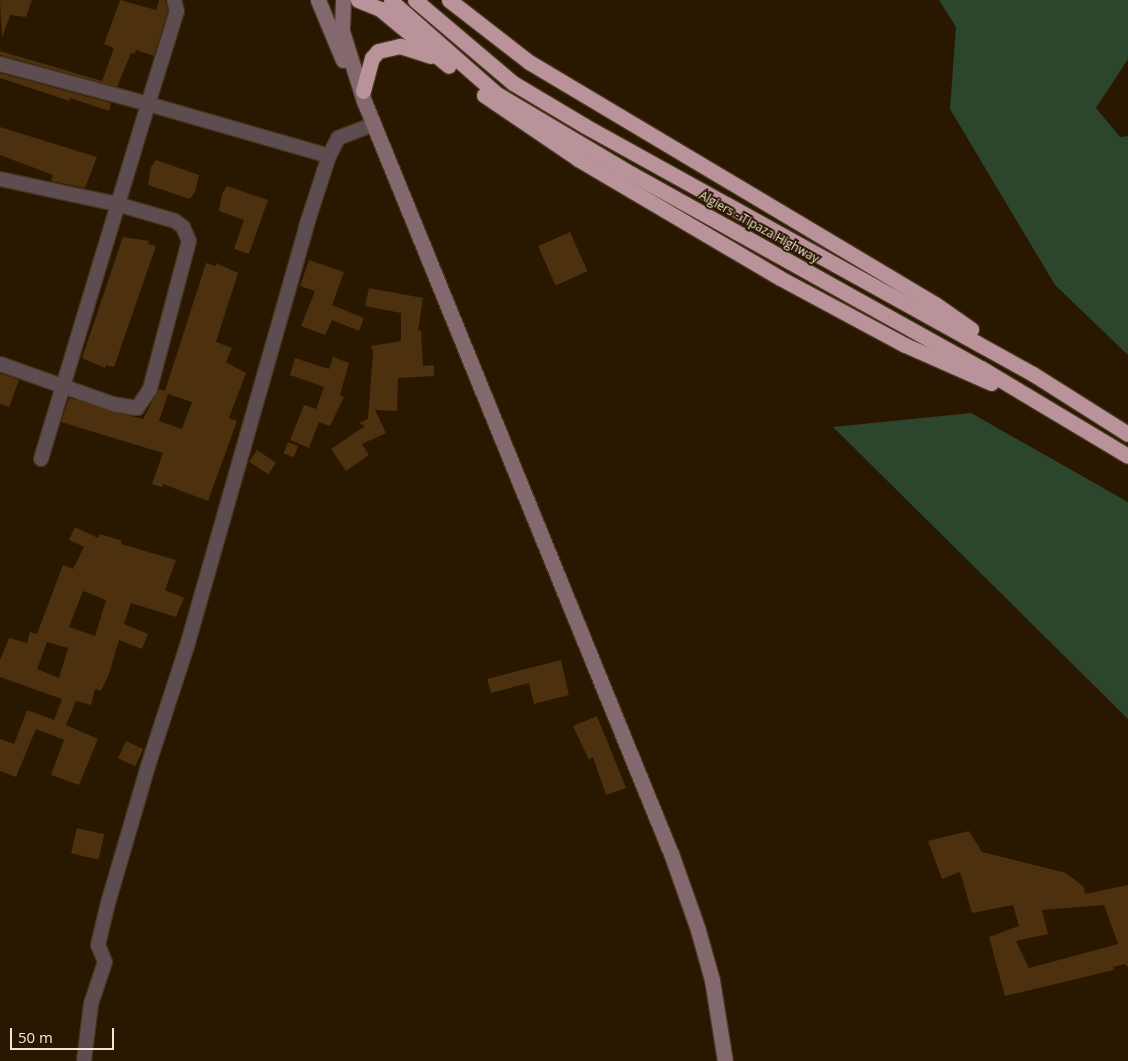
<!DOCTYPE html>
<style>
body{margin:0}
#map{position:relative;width:1128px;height:1061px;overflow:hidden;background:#291700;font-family:"Open Sans",sans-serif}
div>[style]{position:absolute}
.green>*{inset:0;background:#2c462d}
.building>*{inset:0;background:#4d300d;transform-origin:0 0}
.roads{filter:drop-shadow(1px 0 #45341e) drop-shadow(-1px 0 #45341e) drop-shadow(0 1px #45341e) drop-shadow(0 -1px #45341e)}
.street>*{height:14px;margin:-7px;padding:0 7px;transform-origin:7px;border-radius:7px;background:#5d4d50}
.secondary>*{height:15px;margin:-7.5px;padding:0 7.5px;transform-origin:7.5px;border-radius:7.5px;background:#83696e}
.highway>*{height:15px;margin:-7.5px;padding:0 7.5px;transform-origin:7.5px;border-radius:7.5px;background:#ba929a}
span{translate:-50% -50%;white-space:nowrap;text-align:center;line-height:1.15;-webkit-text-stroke:4px #291700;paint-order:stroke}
.street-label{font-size:12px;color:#f3e6d7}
.scale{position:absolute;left:10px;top:1028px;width:104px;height:22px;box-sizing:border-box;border:2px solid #f3e6d7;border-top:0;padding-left:6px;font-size:15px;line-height:18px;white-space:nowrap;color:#f3e6d7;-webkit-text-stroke:4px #291700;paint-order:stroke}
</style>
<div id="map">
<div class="green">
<i style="clip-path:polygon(939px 0,1128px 0,1128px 59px,1096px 108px,1120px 137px,1128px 136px,1128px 355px,1055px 285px,950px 109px,956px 27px)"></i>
<i style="clip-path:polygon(971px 413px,1128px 502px,1128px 719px,833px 427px)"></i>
</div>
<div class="building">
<i style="clip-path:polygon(0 0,32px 0,26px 17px,10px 15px,2px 38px)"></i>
<i style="clip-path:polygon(120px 0,156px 10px,159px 0,165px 0,168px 11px,154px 56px,136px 50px,135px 54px,131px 53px,117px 87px,0 55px,0 51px,102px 81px,114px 48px,104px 44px)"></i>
<i style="clip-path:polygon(0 73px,111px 103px,109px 111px,70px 98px,70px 101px,0 78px)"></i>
<i style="clip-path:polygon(0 127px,97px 157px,85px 188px,51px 181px,53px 175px,0 155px)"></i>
<i style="clip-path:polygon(156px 160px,199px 175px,195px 192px,190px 199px,148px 185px,151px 167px)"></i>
<i style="clip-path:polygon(227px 186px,268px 200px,249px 254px,234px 249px,244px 220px,219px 211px,222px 194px)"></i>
<i style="left:570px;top:232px;width:43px;height:35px;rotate:66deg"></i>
<i style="clip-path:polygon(123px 237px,149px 241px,148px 244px,156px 246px,114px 367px,106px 365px,105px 368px,82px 358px)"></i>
<i style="clip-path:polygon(309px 260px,344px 272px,332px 305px,364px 318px,359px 331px,332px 320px,325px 335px,301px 326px,315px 291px,300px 286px)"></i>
<i style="clip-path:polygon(evenodd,206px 263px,216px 266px,216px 263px,238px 273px,216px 342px,232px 348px,226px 362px,246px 373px,229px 418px,237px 421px,208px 501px,163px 484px,162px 487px,152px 484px,163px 453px,61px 422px,69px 398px,143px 419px,159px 389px,165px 391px,206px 263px,168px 394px,192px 402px,182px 429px,159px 421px,168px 394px)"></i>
<i style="clip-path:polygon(369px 288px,423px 298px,418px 331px,421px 330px,423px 366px,434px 365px,434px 376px,398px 378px,397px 411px,375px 410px,386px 433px,362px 444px,369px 455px,346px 471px,331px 449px,365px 426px,359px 423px,368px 419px,373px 352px,371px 346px,401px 341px,401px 313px,365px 306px)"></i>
<i style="clip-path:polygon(333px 357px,349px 363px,340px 395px,344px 397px,330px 426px,319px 422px,309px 448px,290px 440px,304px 405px,316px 409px,324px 387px,290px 375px,295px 358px,329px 369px)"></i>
<i style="clip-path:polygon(0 373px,19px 380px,9px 407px,0 404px)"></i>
<i style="left:288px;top:442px;width:11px;height:12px;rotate:22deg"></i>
<i style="left:257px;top:450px;width:23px;height:14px;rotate:34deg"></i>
<i style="clip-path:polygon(evenodd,75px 527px,98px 538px,100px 534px,122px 541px,121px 544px,176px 560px,165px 590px,184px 598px,176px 617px,131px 603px,124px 624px,148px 634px,142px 649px,119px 640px,109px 674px,101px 691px,95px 689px,91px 705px,76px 701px,66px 725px,98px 739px,79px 785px,51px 775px,64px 740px,36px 729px,16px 777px,0 771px,0 739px,14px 744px,27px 710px,54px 720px,62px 699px,0 677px,0 660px,9px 638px,27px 643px,30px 632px,37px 634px,63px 565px,73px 569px,84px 547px,69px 540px,75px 527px,83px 591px,106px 600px,95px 636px,69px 627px,83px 591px,75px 527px,47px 642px,68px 648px,59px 678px,37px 669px,47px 642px)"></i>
<i style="clip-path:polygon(561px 660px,569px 695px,534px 704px,529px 683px,491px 693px,487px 679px)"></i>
<i style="clip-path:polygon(597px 716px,626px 788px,606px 795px,593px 757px,589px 760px,573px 726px)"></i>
<i style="left:126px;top:741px;width:19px;height:19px;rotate:25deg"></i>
<i style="left:77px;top:828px;width:28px;height:26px;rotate:13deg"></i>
<i style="clip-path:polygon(evenodd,969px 831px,982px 852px,1066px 873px,1084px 887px,1085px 894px,1128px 885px,1128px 967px,1125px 964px,1113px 967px,1114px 970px,1005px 996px,989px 937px,1019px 926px,1013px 905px,972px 913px,960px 872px,942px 879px,928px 841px,969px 831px,1104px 905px,1118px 944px,1029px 968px,1016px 941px,1048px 934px,1042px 910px,1104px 905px)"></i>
</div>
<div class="roads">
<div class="street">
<i style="left:0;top:64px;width:153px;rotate:15.1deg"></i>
<i style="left:148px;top:104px;width:97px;rotate:-72.7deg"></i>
<i style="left:177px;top:11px;width:11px;rotate:-105deg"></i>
<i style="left:0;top:179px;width:120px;rotate:12.1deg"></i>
<i style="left:117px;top:204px;width:60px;rotate:16.3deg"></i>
<i style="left:175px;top:221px;width:10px;rotate:37deg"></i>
<i style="left:183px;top:227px;width:15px;rotate:67deg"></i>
<i style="left:189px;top:241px;width:153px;rotate:104.8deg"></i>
<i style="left:150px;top:389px;width:23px;rotate:124deg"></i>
<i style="left:137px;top:408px;width:24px;rotate:-171deg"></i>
<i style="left:113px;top:404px;width:120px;rotate:-160.5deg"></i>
<i style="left:41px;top:459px;width:371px;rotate:-73.2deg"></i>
<i style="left:148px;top:104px;width:188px;rotate:16deg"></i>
<i style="left:84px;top:1061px;width:57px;rotate:-83deg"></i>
<i style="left:91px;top:1004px;width:44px;rotate:-71.6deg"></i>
<i style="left:105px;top:962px;width:18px;rotate:-112deg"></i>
<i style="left:98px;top:945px;width:43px;rotate:-76.6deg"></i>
<i style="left:108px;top:903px;width:143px;rotate:-73.7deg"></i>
<i style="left:148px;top:766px;width:126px;rotate:-72deg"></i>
<i style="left:187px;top:646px;width:436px;rotate:-74.1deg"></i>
<i style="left:306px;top:227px;width:75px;rotate:-72.1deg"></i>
<i style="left:329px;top:156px;width:20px;rotate:-63deg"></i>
<i style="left:338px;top:138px;width:39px;rotate:-21deg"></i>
</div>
<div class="secondary">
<i style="left:318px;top:0;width:65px;rotate:67.4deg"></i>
<i style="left:343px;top:0;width:31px;rotate:92deg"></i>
<i style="left:342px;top:31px;width:73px;rotate:72.6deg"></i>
<i style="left:364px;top:101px;width:815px;rotate:67.81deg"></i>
<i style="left:672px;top:856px;width:78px;rotate:70.6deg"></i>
<i style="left:698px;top:930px;width:52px;rotate:74.4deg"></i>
<i style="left:712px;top:980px;width:82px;rotate:80.9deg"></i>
</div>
<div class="highway">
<i style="left:358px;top:0;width:24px;rotate:22deg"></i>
<i style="left:380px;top:9px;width:89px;rotate:39.6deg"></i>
<i style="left:415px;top:0;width:128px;rotate:40.3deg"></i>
<i style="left:513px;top:83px;width:84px;rotate:30.8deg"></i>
<i style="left:585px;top:126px;width:512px;rotate:28.97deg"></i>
<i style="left:1033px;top:374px;width:112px;rotate:32.3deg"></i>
<i style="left:449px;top:0;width:101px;rotate:37.8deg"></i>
<i style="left:529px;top:62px;width:473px;rotate:30.8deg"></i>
<i style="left:935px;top:304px;width:44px;rotate:34.8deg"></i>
<i style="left:391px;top:1px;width:141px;rotate:41.3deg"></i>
<i style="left:497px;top:94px;width:157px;rotate:30.7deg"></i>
<i style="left:632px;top:174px;width:399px;rotate:29.1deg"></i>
<i style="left:981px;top:368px;width:171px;rotate:30.9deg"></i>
<i style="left:363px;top:91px;width:34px;rotate:-75deg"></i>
<i style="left:372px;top:58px;width:9px;rotate:-49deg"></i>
<i style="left:378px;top:51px;width:23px;rotate:-13deg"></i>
<i style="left:400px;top:46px;width:32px;rotate:18deg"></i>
<i style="left:484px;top:95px;width:114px;rotate:34.2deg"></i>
<i style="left:578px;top:159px;width:234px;rotate:30.5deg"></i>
<i style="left:780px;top:278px;width:142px;rotate:28.2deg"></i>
<i style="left:905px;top:345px;width:94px;rotate:23.8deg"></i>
</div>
</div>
<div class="street-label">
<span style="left:759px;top:227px;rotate:29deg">Algiers - Tipaza Highway</span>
</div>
<div class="scale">50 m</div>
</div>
